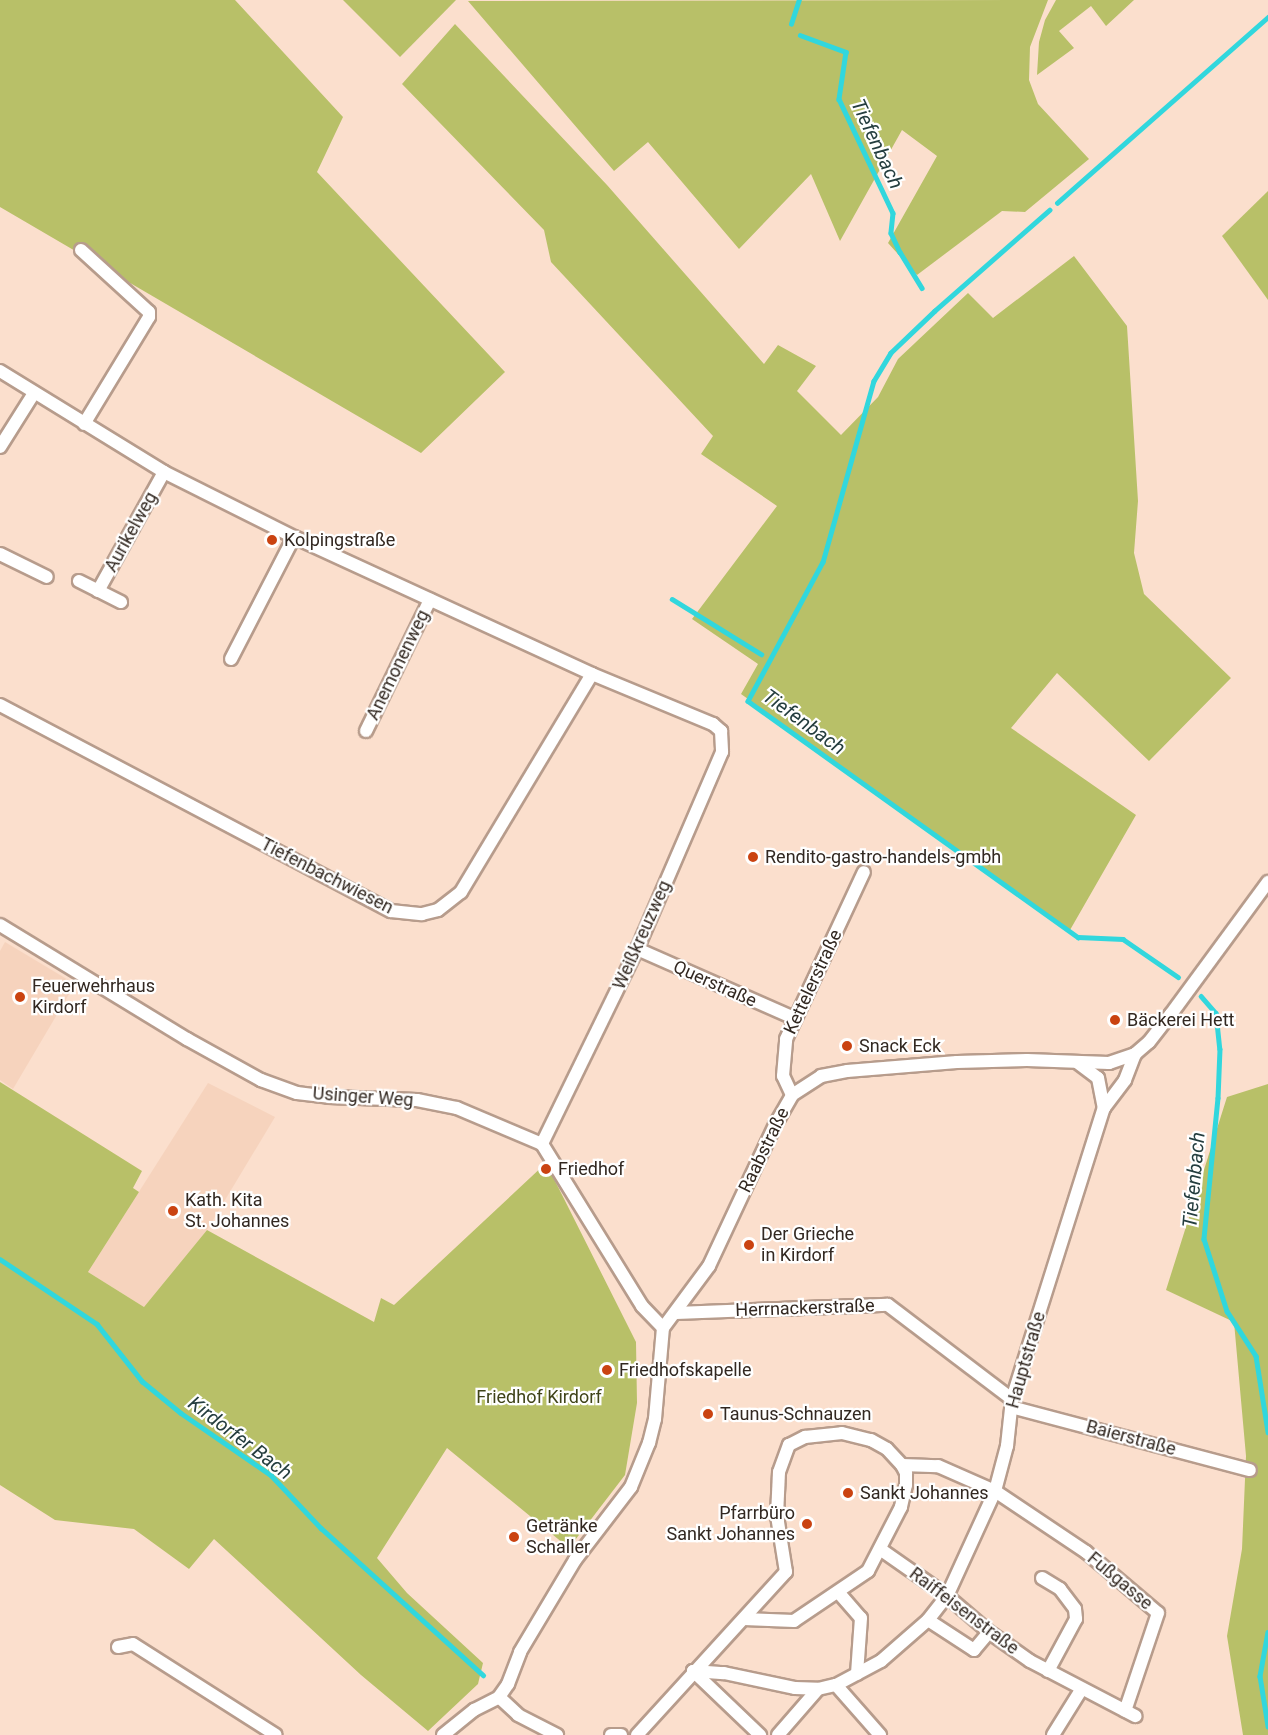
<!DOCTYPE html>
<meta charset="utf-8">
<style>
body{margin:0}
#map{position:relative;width:1268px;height:1735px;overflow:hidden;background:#fbdfcd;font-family:Roboto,sans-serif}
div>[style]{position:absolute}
.built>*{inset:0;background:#f6d3bd}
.green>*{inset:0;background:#b8c068}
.stream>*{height:4.5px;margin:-2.25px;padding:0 2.25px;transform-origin:2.25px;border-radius:2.25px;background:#31d7dd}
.roads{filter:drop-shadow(2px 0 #b79c8c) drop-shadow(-2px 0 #b79c8c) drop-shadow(0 2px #b79c8c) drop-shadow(0 -2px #b79c8c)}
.street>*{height:12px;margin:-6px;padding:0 6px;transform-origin:6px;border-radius:6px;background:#fff}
.dots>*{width:16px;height:16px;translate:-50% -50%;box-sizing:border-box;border:3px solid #fff;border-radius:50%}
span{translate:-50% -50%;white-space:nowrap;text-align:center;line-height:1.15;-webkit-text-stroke:4.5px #fff;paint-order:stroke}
.street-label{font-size:18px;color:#322821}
.poi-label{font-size:18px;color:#322821}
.left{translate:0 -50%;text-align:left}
.right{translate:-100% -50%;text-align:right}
.park-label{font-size:18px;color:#3f4318}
.water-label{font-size:20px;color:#253e3f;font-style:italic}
</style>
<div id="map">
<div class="built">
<i style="clip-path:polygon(5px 942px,75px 984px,13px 1089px,0 1080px,0 951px)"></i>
<i style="clip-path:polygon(208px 1083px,275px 1117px,207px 1230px,144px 1307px,88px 1272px)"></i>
</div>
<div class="green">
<i style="clip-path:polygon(0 0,235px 0,343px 117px,317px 172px,505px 372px,421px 453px,0 207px)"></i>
<i style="clip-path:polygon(343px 0,456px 0,400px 57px)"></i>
<i style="clip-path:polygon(1048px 0,1030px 47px,1029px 80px,1038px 104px,1089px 159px,1025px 212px,1002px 211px,917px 275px,888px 243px,937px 156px,902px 130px,840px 241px,811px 174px,739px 249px,648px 142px,614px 171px,468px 1px)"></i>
<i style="clip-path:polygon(1056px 0,1134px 0,1106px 26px,1091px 6px,1059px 31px,1074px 48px,1037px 75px,1039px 42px,1045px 20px)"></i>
<i style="clip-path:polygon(455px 24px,607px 185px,764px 364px,778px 345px,816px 366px,797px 391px,841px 435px,878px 397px,898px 359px,968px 293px,993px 318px,1074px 256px,1127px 326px,1138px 501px,1134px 553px,1144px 594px,1231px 678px,1149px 761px,1057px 673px,1011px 728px,1136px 815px,1070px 930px,741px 694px,758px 664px,692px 619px,777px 506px,701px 454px,713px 436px,551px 262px,544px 230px,402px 84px)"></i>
<i style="clip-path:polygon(1268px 191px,1268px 300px,1222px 236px)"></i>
<i style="clip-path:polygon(0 1082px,142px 1171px,133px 1188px,139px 1192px,88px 1272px,144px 1307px,207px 1230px,374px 1322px,381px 1298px,394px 1305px,546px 1163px,636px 1342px,637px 1403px,625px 1475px,569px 1548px,447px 1448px,377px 1558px,407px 1593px,483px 1663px,478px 1684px,428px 1731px,361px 1675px,214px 1539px,189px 1569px,134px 1529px,55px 1520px,0 1485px)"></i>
<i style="clip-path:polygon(1268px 1084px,1268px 1735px,1243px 1735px,1227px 1636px,1242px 1549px,1246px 1456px,1234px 1322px,1166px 1290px,1227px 1097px)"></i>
</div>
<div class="stream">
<i style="left:791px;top:24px;width:25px;rotate:-72deg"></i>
<i style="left:800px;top:35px;width:49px;rotate:20.3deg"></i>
<i style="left:846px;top:52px;width:48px;rotate:98.5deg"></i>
<i style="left:839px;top:99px;width:126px;rotate:64.7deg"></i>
<i style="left:893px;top:213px;width:20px;rotate:96deg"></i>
<i style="left:891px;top:233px;width:21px;rotate:65deg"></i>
<i style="left:900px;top:252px;width:42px;rotate:58.6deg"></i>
<i style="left:1057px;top:203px;width:281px;rotate:-41.4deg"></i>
<i style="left:1050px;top:210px;width:153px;rotate:138.7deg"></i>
<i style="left:935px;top:311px;width:61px;rotate:136.3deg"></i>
<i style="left:891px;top:353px;width:33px;rotate:121deg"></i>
<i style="left:874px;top:381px;width:188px;rotate:105.7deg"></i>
<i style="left:823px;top:562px;width:158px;rotate:118.3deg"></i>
<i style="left:748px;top:701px;width:406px;rotate:35.6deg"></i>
<i style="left:1078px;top:937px;width:45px;rotate:2.5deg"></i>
<i style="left:1123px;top:939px;width:67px;rotate:34.6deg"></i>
<i style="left:672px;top:599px;width:105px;rotate:31.7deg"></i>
<i style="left:1201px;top:996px;width:23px;rotate:49deg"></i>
<i style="left:1216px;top:1013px;width:36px;rotate:84deg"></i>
<i style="left:1220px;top:1049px;width:49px;rotate:92.3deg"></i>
<i style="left:1218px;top:1098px;width:142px;rotate:95.7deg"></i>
<i style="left:1204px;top:1239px;width:76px;rotate:72.3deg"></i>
<i style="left:1227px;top:1311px;width:54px;rotate:57.2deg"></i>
<i style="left:1256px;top:1356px;width:77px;rotate:81deg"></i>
<i style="left:0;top:1259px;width:117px;rotate:33.8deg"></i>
<i style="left:97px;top:1324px;width:73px;rotate:51.7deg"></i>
<i style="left:142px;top:1381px;width:50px;rotate:39.4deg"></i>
<i style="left:181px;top:1413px;width:109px;rotate:34.6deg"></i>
<i style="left:271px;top:1475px;width:73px;rotate:46.7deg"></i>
<i style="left:321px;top:1528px;width:219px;rotate:42.2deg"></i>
<i style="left:1268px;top:1632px;width:45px;rotate:100.3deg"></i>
<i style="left:1260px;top:1676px;width:51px;rotate:80.9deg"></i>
</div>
<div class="roads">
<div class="street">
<i style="left:81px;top:250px;width:92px;rotate:42.4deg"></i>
<i style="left:149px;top:312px;width:5px;rotate:90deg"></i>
<i style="left:149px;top:317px;width:125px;rotate:121.3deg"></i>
<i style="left:0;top:371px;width:193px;rotate:31.6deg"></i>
<i style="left:164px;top:472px;width:145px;rotate:26.6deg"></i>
<i style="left:294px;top:537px;width:328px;rotate:24.7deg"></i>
<i style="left:592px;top:674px;width:131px;rotate:22.5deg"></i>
<i style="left:713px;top:724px;width:11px;rotate:41deg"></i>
<i style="left:721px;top:731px;width:21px;rotate:87deg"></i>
<i style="left:722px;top:752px;width:215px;rotate:113.3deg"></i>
<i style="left:637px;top:949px;width:217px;rotate:116deg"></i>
<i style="left:0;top:447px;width:64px;rotate:-57.8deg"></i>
<i style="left:0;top:554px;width:52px;rotate:26.1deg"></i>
<i style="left:79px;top:581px;width:47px;rotate:26.6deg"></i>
<i style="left:98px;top:591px;width:136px;rotate:-61deg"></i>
<i style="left:231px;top:659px;width:137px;rotate:-62.7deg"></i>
<i style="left:0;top:705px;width:442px;rotate:27.8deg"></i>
<i style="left:391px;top:911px;width:31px;rotate:6deg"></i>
<i style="left:422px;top:914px;width:16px;rotate:-14deg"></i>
<i style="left:438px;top:910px;width:29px;rotate:-38deg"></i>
<i style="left:461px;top:892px;width:254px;rotate:-59deg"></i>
<i style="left:366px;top:731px;width:146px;rotate:-64deg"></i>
<i style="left:0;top:925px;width:219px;rotate:31.4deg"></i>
<i style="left:187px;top:1039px;width:85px;rotate:29deg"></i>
<i style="left:261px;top:1080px;width:38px;rotate:20deg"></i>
<i style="left:297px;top:1093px;width:32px;rotate:7deg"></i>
<i style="left:329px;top:1097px;width:88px;rotate:2deg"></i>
<i style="left:417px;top:1100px;width:41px;rotate:11.3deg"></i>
<i style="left:457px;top:1108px;width:92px;rotate:23deg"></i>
<i style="left:542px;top:1144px;width:190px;rotate:58.3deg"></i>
<i style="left:642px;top:1306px;width:30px;rotate:46deg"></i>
<i style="left:637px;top:949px;width:171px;rotate:23.7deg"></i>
<i style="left:1078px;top:1063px;width:25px;rotate:37deg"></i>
<i style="left:1098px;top:1078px;width:31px;rotate:79deg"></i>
<i style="left:792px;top:1095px;width:21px;rotate:-115deg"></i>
<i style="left:783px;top:1076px;width:37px;rotate:-85deg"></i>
<i style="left:786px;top:1039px;width:184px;rotate:-65deg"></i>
<i style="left:676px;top:1313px;width:212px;rotate:-2.2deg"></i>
<i style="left:888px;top:1305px;width:156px;rotate:37.2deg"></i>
<i style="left:663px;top:1328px;width:77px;rotate:-53.4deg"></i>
<i style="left:709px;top:1266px;width:156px;rotate:-64.9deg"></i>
<i style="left:775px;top:1125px;width:34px;rotate:-60deg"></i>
<i style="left:792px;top:1095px;width:35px;rotate:-33deg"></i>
<i style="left:821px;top:1076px;width:26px;rotate:-11deg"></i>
<i style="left:847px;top:1071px;width:110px;rotate:-4.7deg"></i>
<i style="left:957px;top:1062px;width:70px;rotate:-1.6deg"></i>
<i style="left:1027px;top:1060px;width:82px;rotate:2.1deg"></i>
<i style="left:1109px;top:1063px;width:28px;rotate:-19deg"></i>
<i style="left:1135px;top:1054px;width:18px;rotate:-41deg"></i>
<i style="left:1149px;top:1042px;width:36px;rotate:-52deg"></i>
<i style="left:1171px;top:1014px;width:164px;rotate:-53.7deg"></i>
<i style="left:1011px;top:1407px;width:247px;rotate:14.8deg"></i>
<i style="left:902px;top:1465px;width:36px;rotate:2deg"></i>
<i style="left:938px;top:1466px;width:62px;rotate:23.7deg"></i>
<i style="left:995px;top:1491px;width:110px;rotate:33.8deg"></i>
<i style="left:1086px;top:1552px;width:94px;rotate:40.3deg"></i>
<i style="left:1158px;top:1613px;width:103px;rotate:108.6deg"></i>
<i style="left:880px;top:1549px;width:82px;rotate:35deg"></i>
<i style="left:947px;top:1596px;width:55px;rotate:40.6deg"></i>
<i style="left:989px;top:1632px;width:50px;rotate:35.3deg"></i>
<i style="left:1030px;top:1661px;width:119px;rotate:27.6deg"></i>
<i style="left:1042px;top:1578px;width:21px;rotate:31deg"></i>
<i style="left:1060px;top:1589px;width:25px;rotate:53deg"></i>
<i style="left:1075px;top:1609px;width:10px;rotate:84deg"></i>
<i style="left:1076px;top:1619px;width:59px;rotate:118.3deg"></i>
<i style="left:839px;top:1593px;width:33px;rotate:49deg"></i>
<i style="left:861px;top:1618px;width:56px;rotate:94.1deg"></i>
<i style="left:928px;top:1620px;width:55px;rotate:33.1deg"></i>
<i style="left:974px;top:1650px;width:23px;rotate:-50deg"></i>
<i style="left:118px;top:1647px;width:15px;rotate:-11deg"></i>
<i style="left:133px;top:1644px;width:169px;rotate:32.5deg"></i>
<i style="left:693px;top:1671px;width:31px;rotate:4deg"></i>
<i style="left:724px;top:1673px;width:73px;rotate:11.9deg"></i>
<i style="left:795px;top:1688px;width:23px;rotate:2deg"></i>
<i style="left:818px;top:1689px;width:18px;rotate:-13deg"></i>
<i style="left:836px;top:1685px;width:51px;rotate:-28.1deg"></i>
<i style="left:881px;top:1661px;width:62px;rotate:-41.1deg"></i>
<i style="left:928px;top:1620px;width:31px;rotate:-52deg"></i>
<i style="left:947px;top:1596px;width:115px;rotate:-65.4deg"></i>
<i style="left:995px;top:1491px;width:47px;rotate:-75.1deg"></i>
<i style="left:1007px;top:1446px;width:47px;rotate:-83.9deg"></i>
<i style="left:1012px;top:1399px;width:305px;rotate:-72.5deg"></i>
<i style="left:1104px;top:1108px;width:35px;rotate:-53deg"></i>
<i style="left:1125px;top:1080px;width:28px;rotate:-69deg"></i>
<i style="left:693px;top:1671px;width:93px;rotate:43.7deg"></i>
<i style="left:836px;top:1685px;width:67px;rotate:48.7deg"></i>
<i style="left:499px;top:1697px;width:26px;rotate:43deg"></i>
<i style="left:518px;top:1715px;width:44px;rotate:27.1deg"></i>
<i style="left:443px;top:1735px;width:40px;rotate:-39deg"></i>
<i style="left:474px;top:1710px;width:28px;rotate:-27deg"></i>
<i style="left:499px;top:1697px;width:16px;rotate:-55deg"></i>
<i style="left:508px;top:1684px;width:34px;rotate:-69deg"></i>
<i style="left:520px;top:1652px;width:107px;rotate:-59.1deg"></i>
<i style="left:575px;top:1560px;width:92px;rotate:-52.5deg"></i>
<i style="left:631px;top:1487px;width:48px;rotate:-67.8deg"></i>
<i style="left:649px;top:1443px;width:25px;rotate:-76deg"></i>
<i style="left:655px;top:1419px;width:91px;rotate:-85deg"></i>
<i style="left:611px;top:1735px;width:10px"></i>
<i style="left:637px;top:1735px;width:221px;rotate:-47.6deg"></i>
<i style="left:786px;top:1572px;width:57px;rotate:-99.1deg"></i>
<i style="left:777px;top:1516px;width:44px;rotate:-87.4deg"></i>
<i style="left:779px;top:1472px;width:29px;rotate:-70deg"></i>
<i style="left:789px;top:1445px;width:18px;rotate:-27deg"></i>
<i style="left:805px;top:1437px;width:37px;rotate:-6deg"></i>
<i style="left:842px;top:1433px;width:30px;rotate:14deg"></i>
<i style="left:871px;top:1440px;width:18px;rotate:29deg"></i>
<i style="left:887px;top:1449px;width:22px;rotate:47deg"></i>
<i style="left:902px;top:1465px;width:9px;rotate:63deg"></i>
<i style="left:906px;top:1473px;width:12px;rotate:90deg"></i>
<i style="left:906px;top:1485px;width:23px;rotate:103deg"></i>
<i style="left:901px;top:1507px;width:72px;rotate:117.3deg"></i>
<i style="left:868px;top:1571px;width:89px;rotate:146deg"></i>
<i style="left:794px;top:1621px;width:50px;rotate:-177.7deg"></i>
<i style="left:778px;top:1735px;width:61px;rotate:-49deg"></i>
<i style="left:1053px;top:1735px;width:53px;rotate:-58.1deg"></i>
</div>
</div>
<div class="dots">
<i style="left:272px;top:540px;background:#ca4311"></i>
<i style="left:753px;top:857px;background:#ca4311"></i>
<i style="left:20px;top:997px;background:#ca4311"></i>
<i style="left:1115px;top:1020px;background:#ca4311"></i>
<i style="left:847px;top:1046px;background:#ca4311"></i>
<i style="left:546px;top:1169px;background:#ca4311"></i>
<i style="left:173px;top:1211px;background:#ca4311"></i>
<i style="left:749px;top:1245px;background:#ca4311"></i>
<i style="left:607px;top:1370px;background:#ca4311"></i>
<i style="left:708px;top:1414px;background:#ca4311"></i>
<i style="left:848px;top:1493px;background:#ca4311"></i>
<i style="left:807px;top:1524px;background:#ca4311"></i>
<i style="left:514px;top:1537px;background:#ca4311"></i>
</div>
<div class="street-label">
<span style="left:131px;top:532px;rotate:-61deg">Aurikelweg</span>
<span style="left:398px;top:665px;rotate:-64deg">Anemonenweg</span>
<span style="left:327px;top:876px;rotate:27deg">Tiefenbachwiesen</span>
<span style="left:642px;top:935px;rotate:-66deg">Weißkreuzweg</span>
<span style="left:813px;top:982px;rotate:-65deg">Kettelerstraße</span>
<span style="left:715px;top:984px;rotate:24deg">Querstraße</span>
<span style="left:363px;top:1097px;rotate:4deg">Usinger Weg</span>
<span style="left:764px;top:1150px;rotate:-64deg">Raabstraße</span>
<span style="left:805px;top:1308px;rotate:-2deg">Herrnackerstraße</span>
<span style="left:1026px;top:1360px;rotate:-74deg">Hauptstraße</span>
<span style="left:1131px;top:1438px;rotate:15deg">Baierstraße</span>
<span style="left:1120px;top:1581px;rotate:40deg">Fußgasse</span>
<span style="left:964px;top:1611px;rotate:37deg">Raiffeisenstraße</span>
</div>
<div class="poi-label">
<span class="left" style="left:284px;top:540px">Kolpingstraße</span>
<span class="left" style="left:765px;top:857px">Rendito-gastro-handels-gmbh</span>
<span class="left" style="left:32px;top:997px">Feuerwehrhaus<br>Kirdorf</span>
<span class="left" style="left:1127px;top:1020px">Bäckerei Hett</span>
<span class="left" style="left:859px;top:1046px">Snack Eck</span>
<span class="left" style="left:558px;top:1169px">Friedhof</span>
<span class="left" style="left:185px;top:1211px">Kath. Kita<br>St. Johannes</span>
<span class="left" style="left:761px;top:1245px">Der Grieche<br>in Kirdorf</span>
<span class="left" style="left:619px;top:1370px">Friedhofskapelle</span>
<span class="left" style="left:720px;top:1414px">Taunus-Schnauzen</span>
<span class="left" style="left:860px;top:1493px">Sankt Johannes</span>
<span class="right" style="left:795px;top:1524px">Pfarrbüro<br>Sankt Johannes</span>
<span class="left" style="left:526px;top:1537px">Getränke<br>Schaller</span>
</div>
<div class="park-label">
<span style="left:539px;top:1397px">Friedhof Kirdorf</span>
</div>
<div class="water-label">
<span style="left:877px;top:144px;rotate:65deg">Tiefenbach</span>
<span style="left:804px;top:722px;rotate:36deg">Tiefenbach</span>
<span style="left:1194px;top:1180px;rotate:-85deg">Tiefenbach</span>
<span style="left:240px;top:1438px;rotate:37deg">Kirdorfer Bach</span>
</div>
</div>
